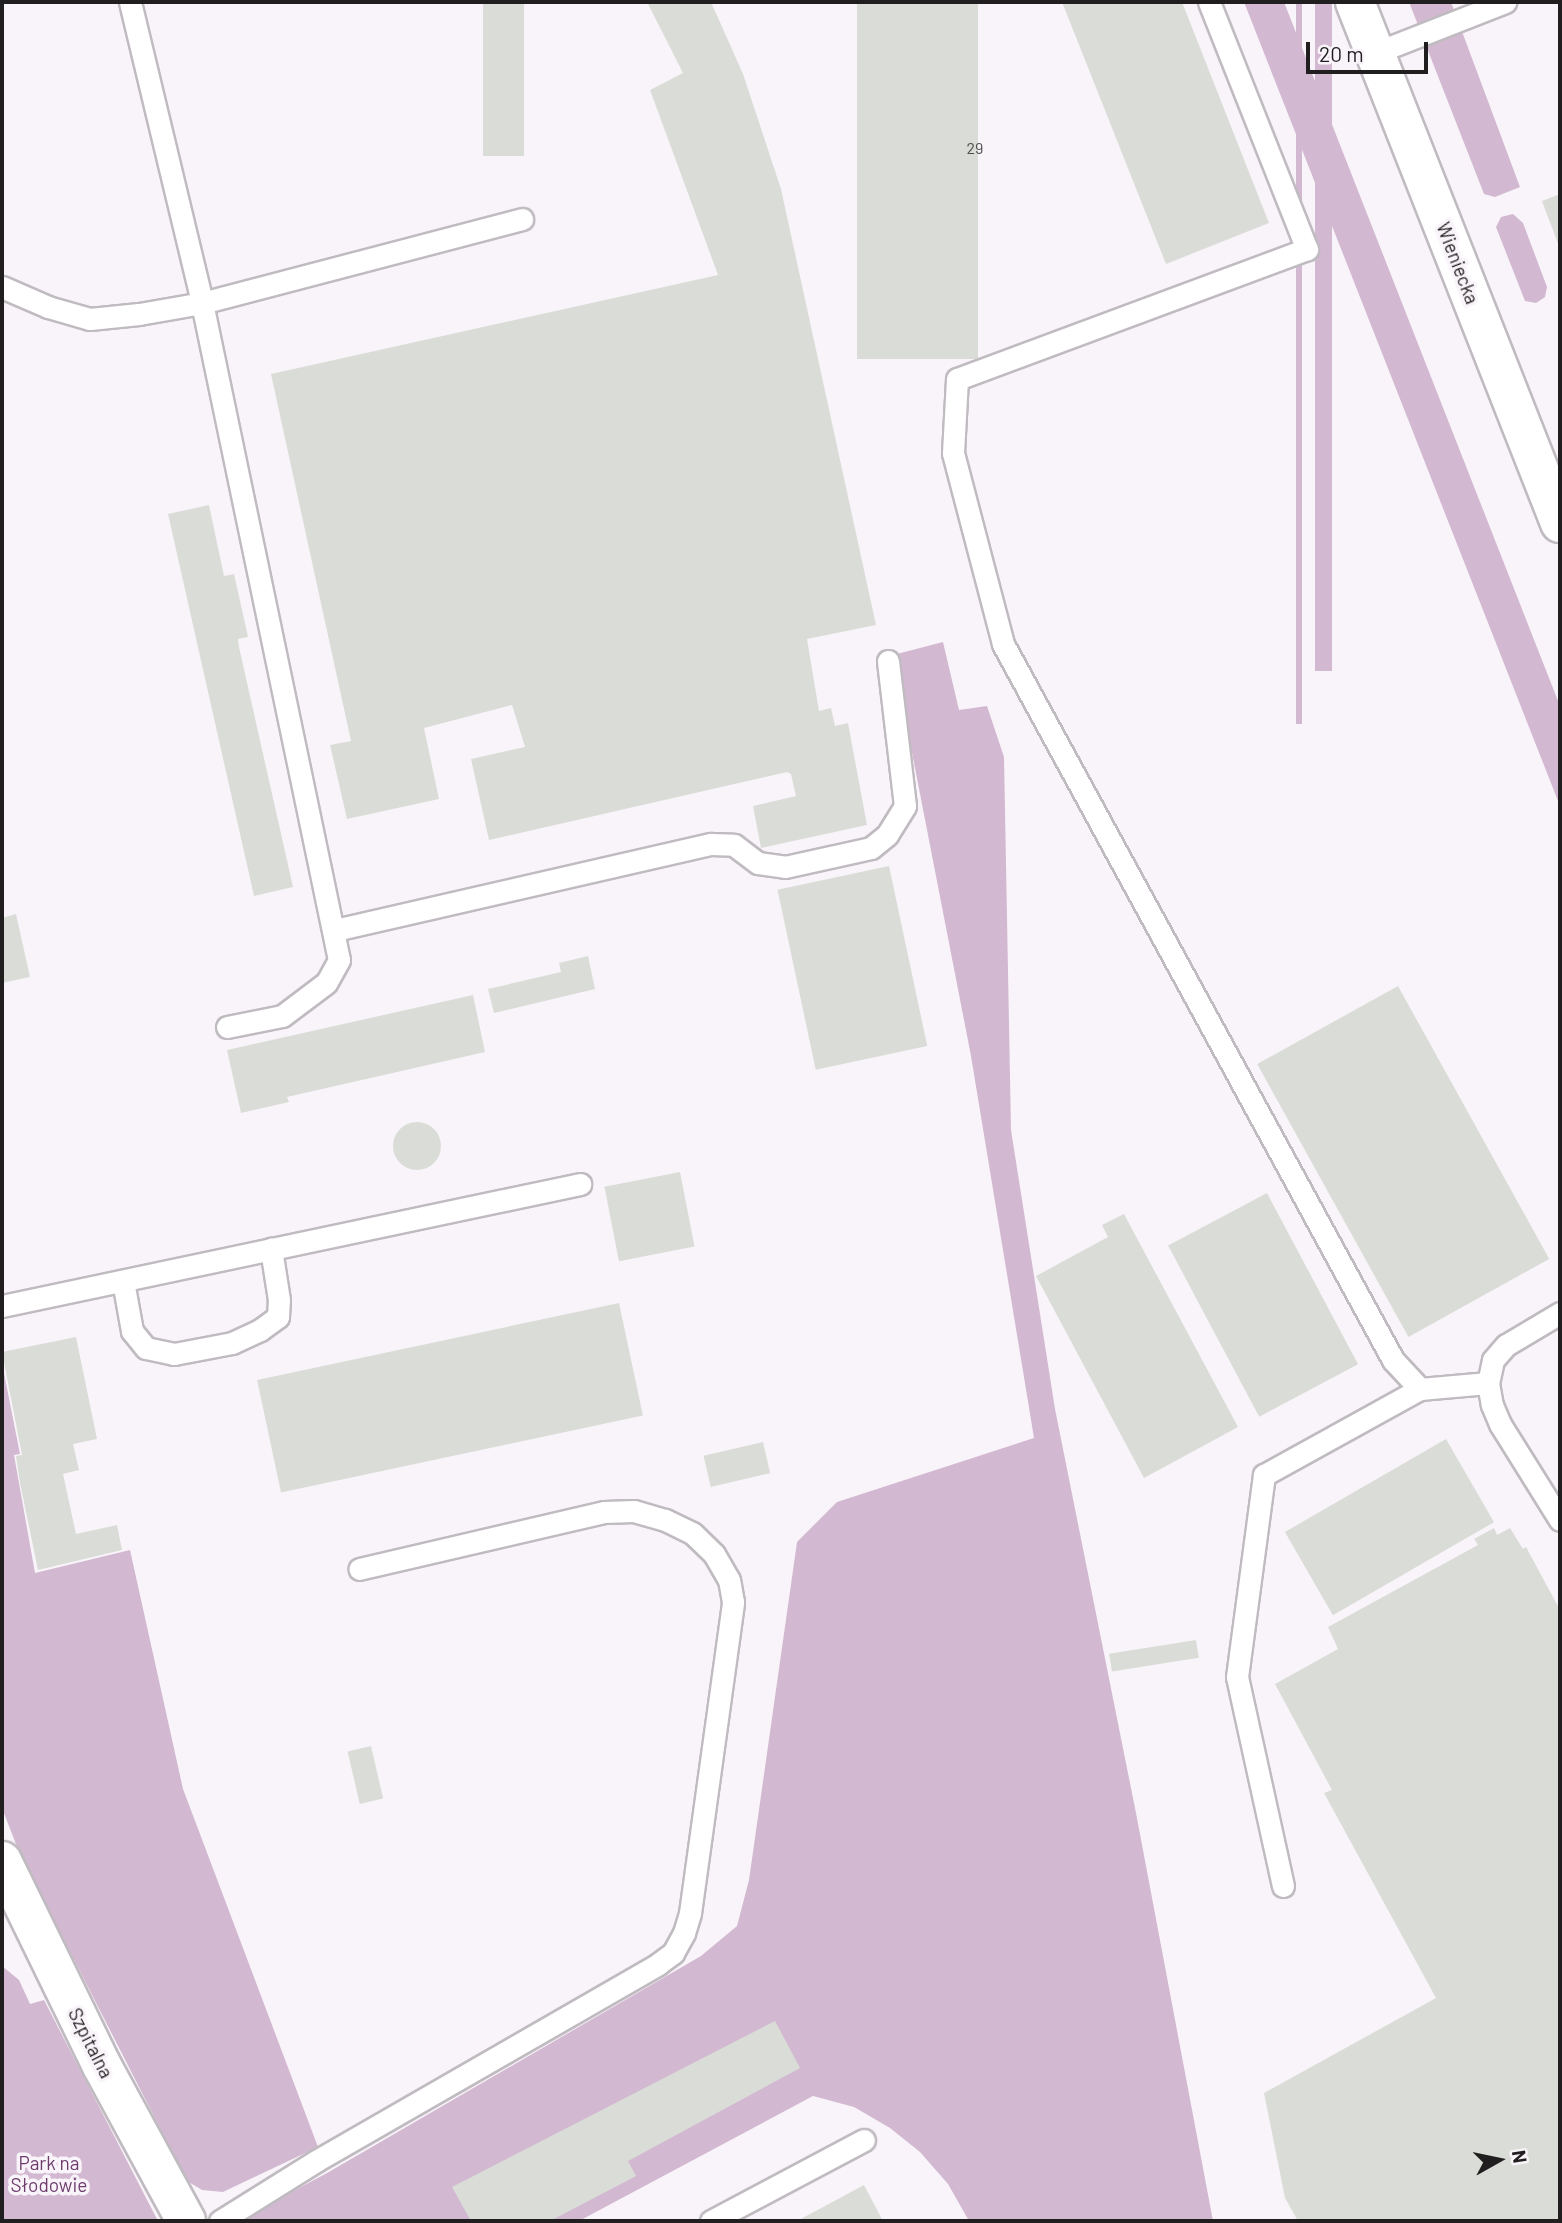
<!DOCTYPE html>
<meta charset="utf-8">
<style>
body{margin:0}
#map{position:relative;width:1562px;height:2223px;overflow:hidden;background:#f9f4f9;font-family:Barlow,sans-serif}
div>[style]{position:absolute}
.green>*{inset:0;background:#d2b9d1;transform-origin:0 0}
.building>*{inset:0;background:#daddd7;transform-origin:0 0}
.round{border-radius:50%}
.roads{filter:drop-shadow(2px 0 #c0bbc0) drop-shadow(-2px 0 #c0bbc0) drop-shadow(0 2px #c0bbc0) drop-shadow(0 -2px #c0bbc0)}
.service>*{height:21px;margin:-10.5px;padding:0 10.5px;transform-origin:10.5px;border-radius:10.5px;background:#fff}
.minor>*{height:38px;margin:-19px;padding:0 19px;transform-origin:19px;border-radius:19px;background:#fff}
.tertiary>*{height:38px;margin:-19px;padding:0 19px;transform-origin:19px;border-radius:19px;background:#fff}
span{translate:-50% -50%;white-space:nowrap;text-align:center;line-height:1.15;-webkit-text-stroke:7px #f9f4f9;paint-order:stroke}
.number-label{font-size:16px;color:#4e4e4d}
.number-label span{-webkit-text-stroke-width:0}
.street-label{font-size:19px;color:#201e1f}
.park-label{font-size:19px;color:#6d3c6d}
.frame{position:absolute;inset:0;border:4px solid #201e1f;pointer-events:none}
.north{position:absolute;left:1464px;top:2125px;width:70px;height:70px;-webkit-text-stroke:5px #f9f4f9;paint-order:stroke;rotate:81deg;font-size:19px;font-weight:700;line-height:28px;text-align:center;color:#201e1f}
.north::after{content:'';display:block;margin:auto;width:24px;height:32px;background:#201e1f;clip-path:polygon(50% 0,100% 100%,50% 72%,0 100%)}
.scale{position:absolute;left:1306px;top:42px;width:122px;height:32px;box-sizing:border-box;border:4px solid #201e1f;border-top:0;padding-left:9px;font-size:21px;line-height:24px;white-space:nowrap;color:#201e1f;-webkit-text-stroke:5px #f9f4f9;paint-order:stroke}
</style>
<div id="map">
<div class="green">
<i style="clip-path:polygon(1244px 2px,1284px 2px,1560px 706px,1560px 806px)"></i>
<i style="left:1296px;top:2px;width:6px;height:722px"></i>
<i style="left:1315px;top:2px;width:17px;height:669px"></i>
<i style="clip-path:polygon(1409px 2px,1451px 2px,1520px 187px,1495px 197px,1484px 194px)"></i>
<i style="clip-path:polygon(1513px 214px,1523px 223px,1547px 287px,1545px 297px,1536px 303px,1525px 301px,1496px 227px,1501px 217px)"></i>
<i style="clip-path:polygon(943px 642px,959px 710px,987px 706px,1004px 757px,1011px 1130px,1055px 1409px,1136px 1813px,1213px 2221px,969px 2221px,948px 2184px,920px 2152px,890px 2128px,854px 2107px,813px 2096px,579px 2221px,242px 2221px,245px 2217px,327px 2173px,701px 1956px,737px 1926px,749px 1880px,797px 1542px,837px 1502px,1034px 1438px,971px 1056px,893px 655px)"></i>
<i style="clip-path:polygon(2px 1363px,20px 1454px,14px 1455px,35px 1573px,130px 1550px,183px 1789px,318px 2147px,223px 2192px,202px 2190px,187px 2181px,19px 1852px,2px 1808px)"></i>
<i style="clip-path:polygon(2px 1966px,19px 1980px,30px 2004px,44px 2000px,158px 2221px,2px 2221px)"></i>
</div>
<div class="building">
<i style="left:483px;top:2px;width:41px;height:154px"></i>
<i style="clip-path:polygon(647px 2px,711px 2px,743px 74px,781px 189px,876px 625px,807px 639px,819px 711px,831px 708px,835px 726px,848px 723px,867px 825px,761px 848px,753px 806px,796px 796px,791px 774px,787px 772px,489px 840px,471px 759px,525px 747px,512px 705px,424px 728px,439px 799px,347px 819px,330px 745px,351px 741px,271px 374px,718px 275px,650px 90px,683px 73px)"></i>
<i style="left:857px;top:2px;width:121px;height:357px"></i>
<i style="clip-path:polygon(1062px 2px,1182px 2px,1269px 223px,1166px 264px)"></i>
<i style="clip-path:polygon(1560px 194px,1560px 249px,1542px 201px)"></i>
<i style="clip-path:polygon(209px 505px,224px 576px,234px 574px,248px 637px,238px 639px,239px 647px,293px 887px,254px 896px,168px 514px)"></i>
<i style="left:889px;top:866px;width:184px;height:114px;rotate:78deg"></i>
<i style="clip-path:polygon(16px 914px,30px 977px,2px 983px,2px 918px)"></i>
<i style="clip-path:polygon(588px 956px,595px 989px,494px 1013px,488px 989px,561px 972px,559px 963px)"></i>
<i style="left:1398px;top:986px;width:312px;height:161px;rotate:61deg"></i>
<i style="clip-path:polygon(473px 995px,485px 1052px,287px 1097px,289px 1102px,241px 1113px,227px 1050px)"></i>
<i class="round" style="left:393px;top:1122px;width:48px;height:48px"></i>
<i style="left:680px;top:1172px;width:76px;height:77px;rotate:79deg"></i>
<i style="left:1267px;top:1193px;width:194px;height:112px;rotate:62deg"></i>
<i style="clip-path:polygon(1124px 1214px,1238px 1427px,1144px 1478px,1036px 1276px,1108px 1237px,1102px 1225px)"></i>
<i style="left:619px;top:1303px;width:115px;height:370px;rotate:78deg"></i>
<i style="clip-path:polygon(76px 1337px,97px 1439px,73px 1444px,79px 1470px,63px 1474px,76px 1534px,117px 1525px,122px 1550px,38px 1570px,20px 1483px,16px 1456px,22px 1455px,2px 1352px)"></i>
<i style="left:1446px;top:1439px;width:96px;height:186px;rotate:60deg"></i>
<i style="left:763px;top:1442px;width:32px;height:61px;rotate:77deg"></i>
<i style="clip-path:polygon(1494px 1528px,1497px 1535px,1510px 1528px,1523px 1549px,1526px 1547px,1560px 1610px,1560px 2221px,1298px 2221px,1285px 2198px,1264px 2093px,1436px 1998px,1324px 1793px,1332px 1790px,1275px 1684px,1338px 1649px,1328px 1627px,1478px 1545px,1474px 1539px)"></i>
<i style="left:1196px;top:1640px;width:18px;height:88px;rotate:81deg"></i>
<i style="left:371px;top:1746px;width:54px;height:24px;rotate:77deg"></i>
<i style="clip-path:polygon(775px 2021px,800px 2068px,628px 2161px,636px 2176px,550px 2221px,471px 2221px,452px 2187px)"></i>
<i style="clip-path:polygon(864px 2185px,883px 2221px,797px 2221px,825px 2206px)"></i>
</div>
<div class="roads">
<div class="service">
<i style="left:130px;top:2px;width:309px;rotate:76.5deg"></i>
<i style="left:202px;top:303px;width:671px;rotate:78.22deg"></i>
<i style="left:339px;top:960px;width:26px;rotate:119deg"></i>
<i style="left:326px;top:983px;width:55px;rotate:143.1deg"></i>
<i style="left:282px;top:1016px;width:56px;rotate:168.7deg"></i>
<i style="left:1209px;top:2px;width:266px;rotate:68.4deg"></i>
<i style="left:1307px;top:249px;width:373px;rotate:159.6deg"></i>
<i style="left:957px;top:379px;width:74px;rotate:93.1deg"></i>
<i style="left:953px;top:453px;width:197px;rotate:75.3deg"></i>
<i style="left:1003px;top:644px;width:815px;rotate:61.42deg"></i>
<i style="left:1393px;top:1360px;width:40px;rotate:47deg"></i>
<i style="left:1420px;top:1389px;width:68px;rotate:-5deg"></i>
<i style="left:1375px;top:53px;width:140px;rotate:-21.4deg"></i>
<i style="left:2px;top:287px;width:50px;rotate:23.5deg"></i>
<i style="left:48px;top:307px;width:44px;rotate:15.9deg"></i>
<i style="left:90px;top:319px;width:49px;rotate:-5.8deg"></i>
<i style="left:139px;top:314px;width:64px;rotate:-9.9deg"></i>
<i style="left:202px;top:303px;width:331px;rotate:-14.7deg"></i>
<i style="left:335px;top:930px;width:386px;rotate:-12.9deg"></i>
<i style="left:711px;top:844px;width:23px;rotate:2deg"></i>
<i style="left:734px;top:845px;width:30px;rotate:37deg"></i>
<i style="left:758px;top:863px;width:27px;rotate:8deg"></i>
<i style="left:785px;top:867px;width:88px;rotate:-12.5deg"></i>
<i style="left:871px;top:848px;width:21px;rotate:-39deg"></i>
<i style="left:887px;top:835px;width:34px;rotate:-58deg"></i>
<i style="left:905px;top:806px;width:146px;rotate:-96.7deg"></i>
<i style="left:123px;top:1281px;width:51px;rotate:79.8deg"></i>
<i style="left:132px;top:1331px;width:22px;rotate:51deg"></i>
<i style="left:146px;top:1348px;width:29px;rotate:12deg"></i>
<i style="left:174px;top:1354px;width:59px;rotate:-10.7deg"></i>
<i style="left:232px;top:1343px;width:31px;rotate:-25deg"></i>
<i style="left:260px;top:1330px;width:22px;rotate:-36deg"></i>
<i style="left:278px;top:1317px;width:17px;rotate:-87deg"></i>
<i style="left:279px;top:1300px;width:52px;rotate:-98.9deg"></i>
<i style="left:2px;top:1306px;width:591px;rotate:-11.92deg"></i>
<i style="left:1560px;top:1313px;width:63px;rotate:149.3deg"></i>
<i style="left:1506px;top:1345px;width:20px;rotate:131deg"></i>
<i style="left:1493px;top:1360px;width:24px;rotate:102deg"></i>
<i style="left:1488px;top:1383px;width:22px;rotate:80deg"></i>
<i style="left:1492px;top:1405px;width:21px;rotate:67deg"></i>
<i style="left:1500px;top:1424px;width:113px;rotate:58deg"></i>
<i style="left:1283px;top:1886px;width:214px;rotate:-102.4deg"></i>
<i style="left:1237px;top:1677px;width:204px;rotate:-82.4deg"></i>
<i style="left:1264px;top:1475px;width:178px;rotate:-28.9deg"></i>
<i style="left:220px;top:2221px;width:113px;rotate:-32deg"></i>
<i style="left:316px;top:2161px;width:395px;rotate:-29.9deg"></i>
<i style="left:658px;top:1964px;width:19px;rotate:-36deg"></i>
<i style="left:673px;top:1953px;width:23px;rotate:-61deg"></i>
<i style="left:684px;top:1933px;width:21px;rotate:-73deg"></i>
<i style="left:690px;top:1913px;width:314px;rotate:-82.1deg"></i>
<i style="left:733px;top:1602px;width:22px;rotate:-100deg"></i>
<i style="left:729px;top:1580px;width:30px;rotate:-120deg"></i>
<i style="left:714px;top:1554px;width:30px;rotate:-136deg"></i>
<i style="left:692px;top:1533px;width:30px;rotate:-154deg"></i>
<i style="left:665px;top:1520px;width:32px;rotate:-164deg"></i>
<i style="left:634px;top:1511px;width:30px;rotate:178deg"></i>
<i style="left:604px;top:1512px;width:251px;rotate:166.9deg"></i>
<i style="left:711px;top:2221px;width:173px;rotate:-27.9deg"></i>
</div>
<div class="minor">
<i style="left:2px;top:1861px;width:228px;rotate:64deg"></i>
<i style="left:102px;top:2066px;width:176px;rotate:61.5deg"></i>
</div>
<div class="tertiary">
<i style="left:1355px;top:2px;width:560px;rotate:68.52deg"></i>
</div>
</div>
<div class="number-label">
<span style="left:975px;top:148px">29</span>
</div>
<div class="street-label">
<span style="left:1458px;top:263px;rotate:69deg">Wieniecka</span>
<span style="left:91px;top:2043px;rotate:63deg">Szpitalna</span>
</div>
<div class="park-label">
<span style="left:49px;top:2174px">Park na<br>Słodowie</span>
</div>
<div class="frame"></div>
<div class="north">N</div>
<div class="scale">20 m</div>
</div>
